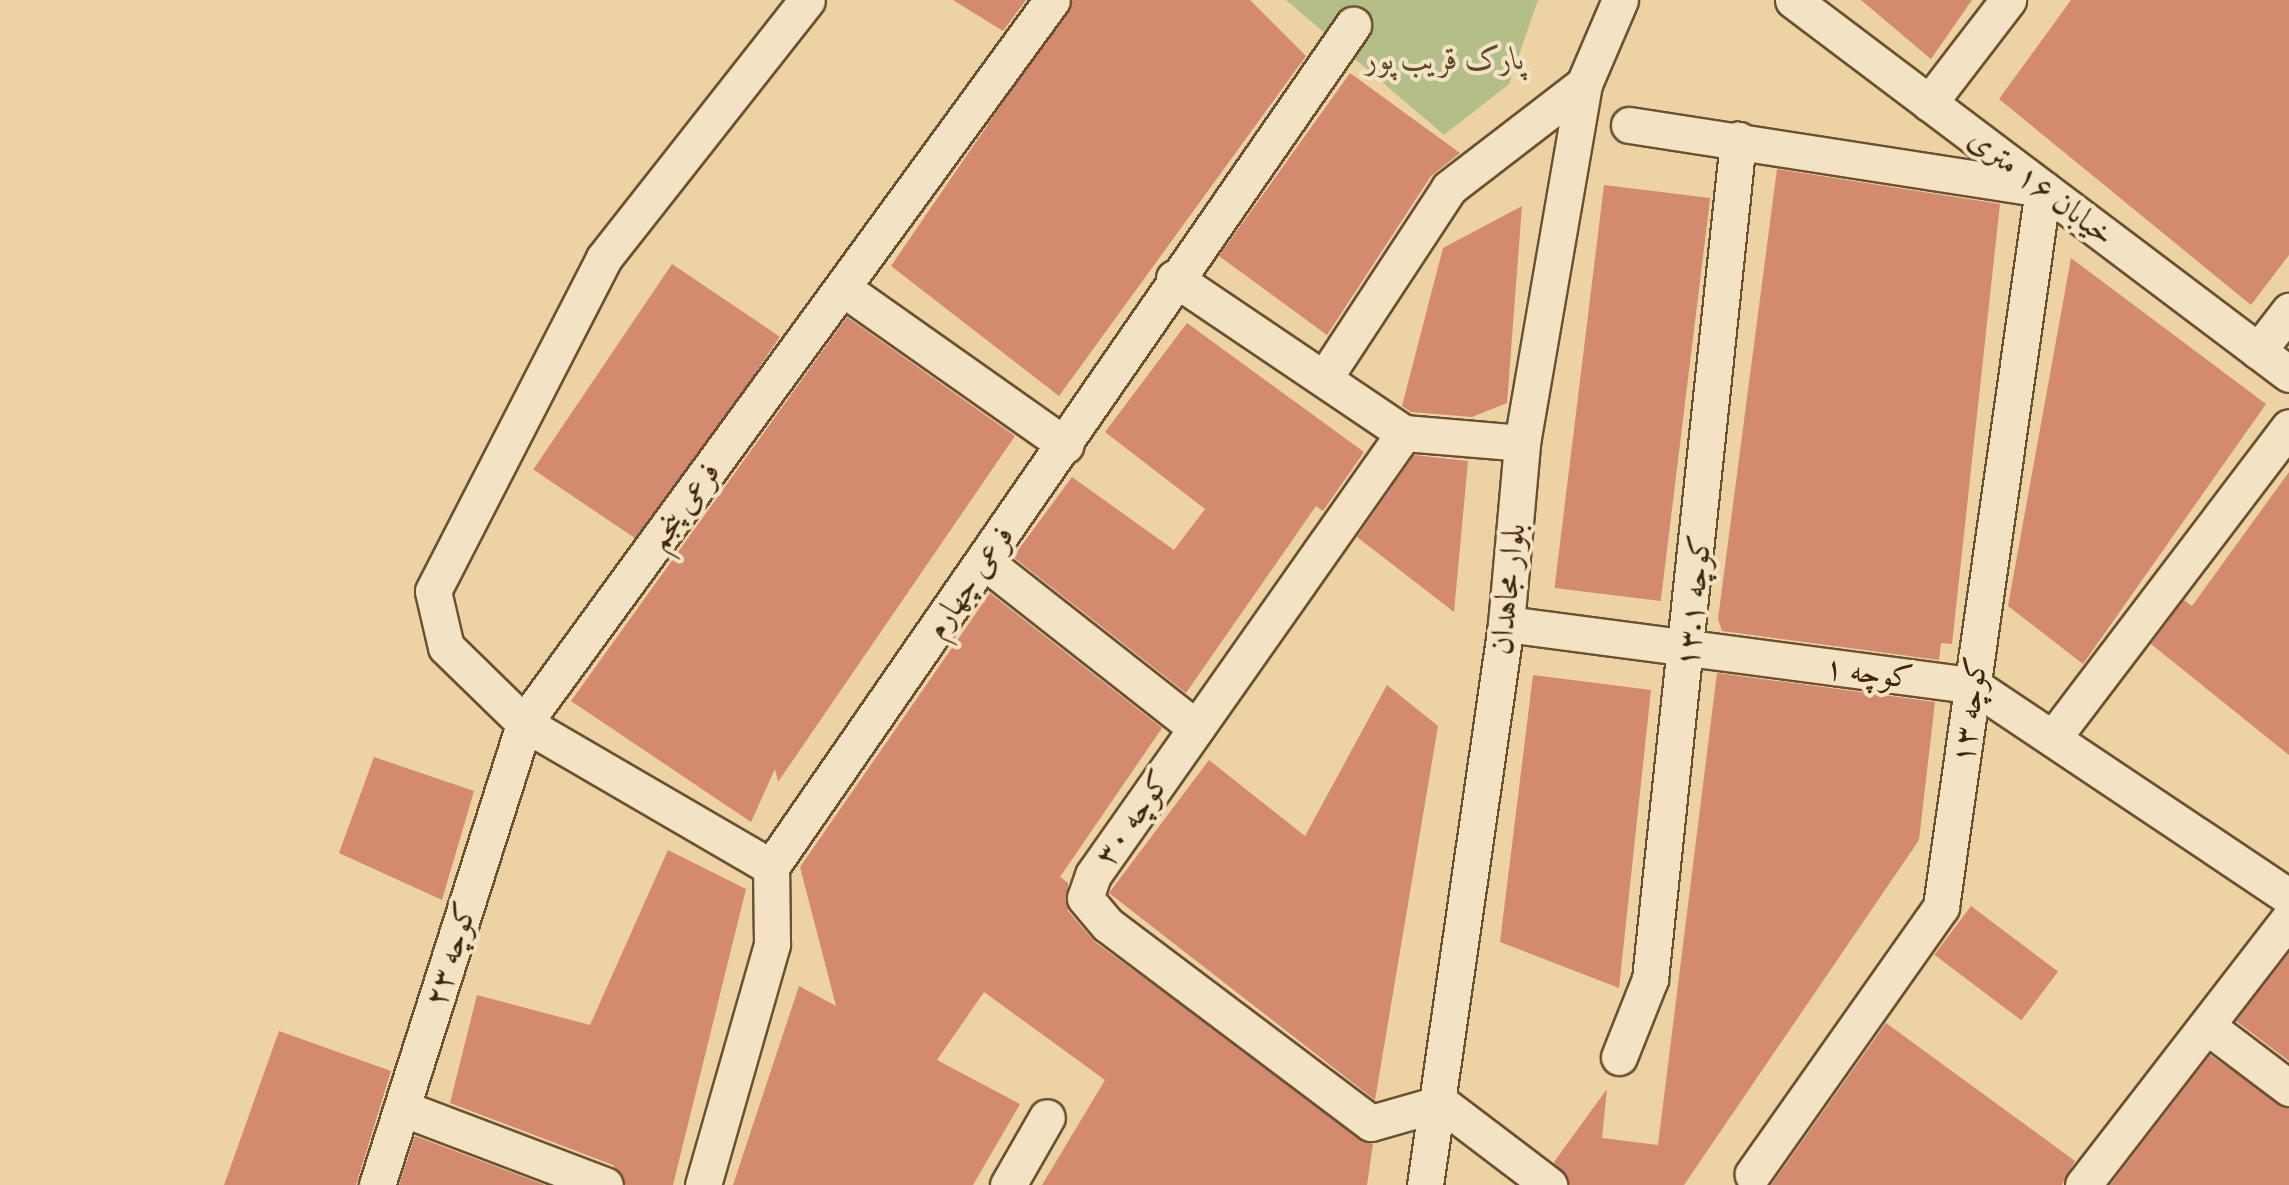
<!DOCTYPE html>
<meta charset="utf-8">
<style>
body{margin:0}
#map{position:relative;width:2289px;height:1185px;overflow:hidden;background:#edd3a3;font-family:"Libre Bodoni",Amiri,serif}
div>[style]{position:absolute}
.green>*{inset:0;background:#b4be89}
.building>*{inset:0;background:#d38a6e;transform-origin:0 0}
.roads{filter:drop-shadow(2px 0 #6b5130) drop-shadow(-2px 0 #6b5130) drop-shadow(0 2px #6b5130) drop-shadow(0 -2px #6b5130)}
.minor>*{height:35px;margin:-17.5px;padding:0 17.5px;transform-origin:17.5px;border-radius:17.5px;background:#f3e2c3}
span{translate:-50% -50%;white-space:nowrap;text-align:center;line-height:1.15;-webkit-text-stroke:8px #f3e2c3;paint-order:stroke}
.park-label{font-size:32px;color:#5d4c2a;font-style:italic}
.street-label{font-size:32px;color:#40260a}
</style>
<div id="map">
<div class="green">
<i style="clip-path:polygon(1286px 0,1538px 0,1509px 84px,1444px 135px)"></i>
</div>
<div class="building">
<i style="clip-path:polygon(953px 0,1026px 0,1003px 31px)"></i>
<i style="clip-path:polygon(1073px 0,1250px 0,1306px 56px,1059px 396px,891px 266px)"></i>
<i style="clip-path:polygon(1861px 0,1972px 0,1931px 59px)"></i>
<i style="clip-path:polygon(2071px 0,2289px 0,2289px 255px,2251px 305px,1999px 99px)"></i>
<i style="clip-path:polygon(1350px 73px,1460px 153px,1431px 176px,1327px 335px,1219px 256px)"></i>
<i style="clip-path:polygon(1777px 169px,2000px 204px,1952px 644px,1941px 643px,1939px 660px,1722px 631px,1718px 619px)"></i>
<i style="left:1604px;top:185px;width:107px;height:406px;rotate:7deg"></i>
<i style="clip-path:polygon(1522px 206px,1507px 403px,1472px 417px,1411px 412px,1402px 406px,1443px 248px)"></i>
<i style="clip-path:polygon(2071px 258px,2266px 404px,2083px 664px,2008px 606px)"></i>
<i style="left:672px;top:264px;width:130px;height:248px;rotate:34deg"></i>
<i style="clip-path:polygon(847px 317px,1015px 436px,778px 782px,775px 769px,751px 822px,571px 701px)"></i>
<i style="clip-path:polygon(1187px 323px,1364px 452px,1323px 511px,1316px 506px,1186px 693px,1013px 557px,1072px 477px,1174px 550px,1205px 509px,1105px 432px)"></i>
<i style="clip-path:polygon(1414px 455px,1468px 461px,1454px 612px,1357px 537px)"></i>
<i style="clip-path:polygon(2289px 472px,2289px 755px,2151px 644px,2184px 600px,2192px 606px)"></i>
<i style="clip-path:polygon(990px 593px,1162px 728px,1060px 877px,1068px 883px,1068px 911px,1095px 942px,1373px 1144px,1367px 1185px,1042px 1185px,1105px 1080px,984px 992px,937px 1060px,1020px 1104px,973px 1185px,733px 1185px,799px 986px,836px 1006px,800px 867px)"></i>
<i style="clip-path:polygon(1717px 673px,1935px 702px,1919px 840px,1684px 1185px,1570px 1185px,1554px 1162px,1607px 1089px,1602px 1138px,1658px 1145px)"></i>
<i style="clip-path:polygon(1533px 675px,1651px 690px,1619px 988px,1500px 942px)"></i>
<i style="clip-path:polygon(1387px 685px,1438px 726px,1375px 1100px,1109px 893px,1209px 760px,1305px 836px)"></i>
<i style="clip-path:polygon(374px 757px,474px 791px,442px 900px,339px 853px)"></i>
<i style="clip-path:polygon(668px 850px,746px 889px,673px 1185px,626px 1185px,613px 1165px,450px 1103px,477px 995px,590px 1025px)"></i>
<i style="left:1971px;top:906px;width:109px;height:61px;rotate:37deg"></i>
<i style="clip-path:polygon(2289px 953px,2289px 1061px,2236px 1021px)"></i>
<i style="clip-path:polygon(1886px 1023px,2075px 1161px,2062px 1185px,1771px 1185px)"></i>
<i style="clip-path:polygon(279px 1031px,391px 1071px,356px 1185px,224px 1185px)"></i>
<i style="clip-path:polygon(2210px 1055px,2289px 1109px,2289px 1185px,2110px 1185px)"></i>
<i style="clip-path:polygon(415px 1136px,545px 1185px,399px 1185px)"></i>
</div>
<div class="roads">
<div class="minor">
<i style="left:1793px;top:0;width:621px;rotate:37.02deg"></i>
<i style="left:1929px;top:103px;width:130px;rotate:-52.5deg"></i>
<i style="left:1629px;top:125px;width:419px;rotate:8.8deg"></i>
<i style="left:2043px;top:189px;width:725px;rotate:98.09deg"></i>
<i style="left:1941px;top:907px;width:327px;rotate:125.2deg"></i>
<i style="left:1174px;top:278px;width:277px;rotate:34deg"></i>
<i style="left:1404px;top:433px;width:118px;rotate:4.8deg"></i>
<i style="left:844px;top:289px;width:271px;rotate:35.2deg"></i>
<i style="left:2258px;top:351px;width:51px;rotate:-52.2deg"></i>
<i style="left:1325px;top:377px;width:226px;rotate:-56.7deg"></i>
<i style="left:1449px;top:188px;width:170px;rotate:-37.6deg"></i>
<i style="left:1404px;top:433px;width:540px;rotate:125.13deg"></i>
<i style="left:1093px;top:875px;width:24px;rotate:109deg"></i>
<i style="left:1085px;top:898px;width:35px;rotate:50deg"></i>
<i style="left:1108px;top:925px;width:329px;rotate:37deg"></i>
<i style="left:1371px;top:1123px;width:73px;rotate:-15.9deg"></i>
<i style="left:1441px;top:1103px;width:136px;rotate:37.2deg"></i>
<i style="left:984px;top:561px;width:270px;rotate:38.2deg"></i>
<i style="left:1506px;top:624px;width:472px;rotate:7.5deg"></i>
<i style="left:1974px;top:686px;width:379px;rotate:33.8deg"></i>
<i style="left:2053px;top:738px;width:390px;rotate:-52.8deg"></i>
<i style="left:771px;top:867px;width:286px;rotate:-149.8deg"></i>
<i style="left:524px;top:723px;width:109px;rotate:-135.7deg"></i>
<i style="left:446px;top:647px;width:57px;rotate:-103.1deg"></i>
<i style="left:433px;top:591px;width:374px;rotate:-62.8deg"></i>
<i style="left:604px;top:258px;width:328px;rotate:-51.8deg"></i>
<i style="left:2207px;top:1026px;width:103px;rotate:37.1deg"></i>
<i style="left:1619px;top:1057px;width:84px;rotate:-68.3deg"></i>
<i style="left:1650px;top:979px;width:844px;rotate:-84.01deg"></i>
<i style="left:402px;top:1108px;width:217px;rotate:20.8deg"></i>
<i style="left:377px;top:1185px;width:485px;rotate:-72.3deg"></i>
<i style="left:524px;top:723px;width:895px;rotate:-53.86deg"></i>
<i style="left:703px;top:1185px;width:251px;rotate:-74deg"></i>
<i style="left:772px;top:944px;width:77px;rotate:-90.7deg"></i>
<i style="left:771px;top:867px;width:1024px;rotate:-55.35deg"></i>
<i style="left:1008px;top:1185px;width:78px;rotate:-60.2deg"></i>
<i style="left:1425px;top:1185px;width:567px;rotate:-81.78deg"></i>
<i style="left:1506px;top:624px;width:182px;rotate:-84.9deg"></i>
<i style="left:1522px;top:443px;width:364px;rotate:-80.2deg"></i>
<i style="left:1584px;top:84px;width:91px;rotate:-66.8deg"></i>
<i style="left:2083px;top:1185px;width:337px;rotate:-52.3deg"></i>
</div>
</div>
<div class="park-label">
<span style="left:1445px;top:59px">پارک قریب پور</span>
</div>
<div class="street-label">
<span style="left:2041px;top:187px;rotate:37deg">خیابان ۱۶ متری</span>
<span style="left:684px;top:506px;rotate:-54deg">فرعی پنجم</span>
<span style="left:970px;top:582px;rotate:-55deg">فرعی چهارم</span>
<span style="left:1508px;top:589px;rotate:-84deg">بلوار مجاهدان</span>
<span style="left:1694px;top:601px;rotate:-84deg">کوچه ۱۳.۱</span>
<span style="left:1869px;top:673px;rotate:7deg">کوچه ۱</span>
<span style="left:1970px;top:710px;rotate:-82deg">کوچه ۱۳</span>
<span style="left:1133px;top:818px;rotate:-55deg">کوچه ۳۰</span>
<span style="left:451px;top:954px;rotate:-72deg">کوچه ۲۳</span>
</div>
</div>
